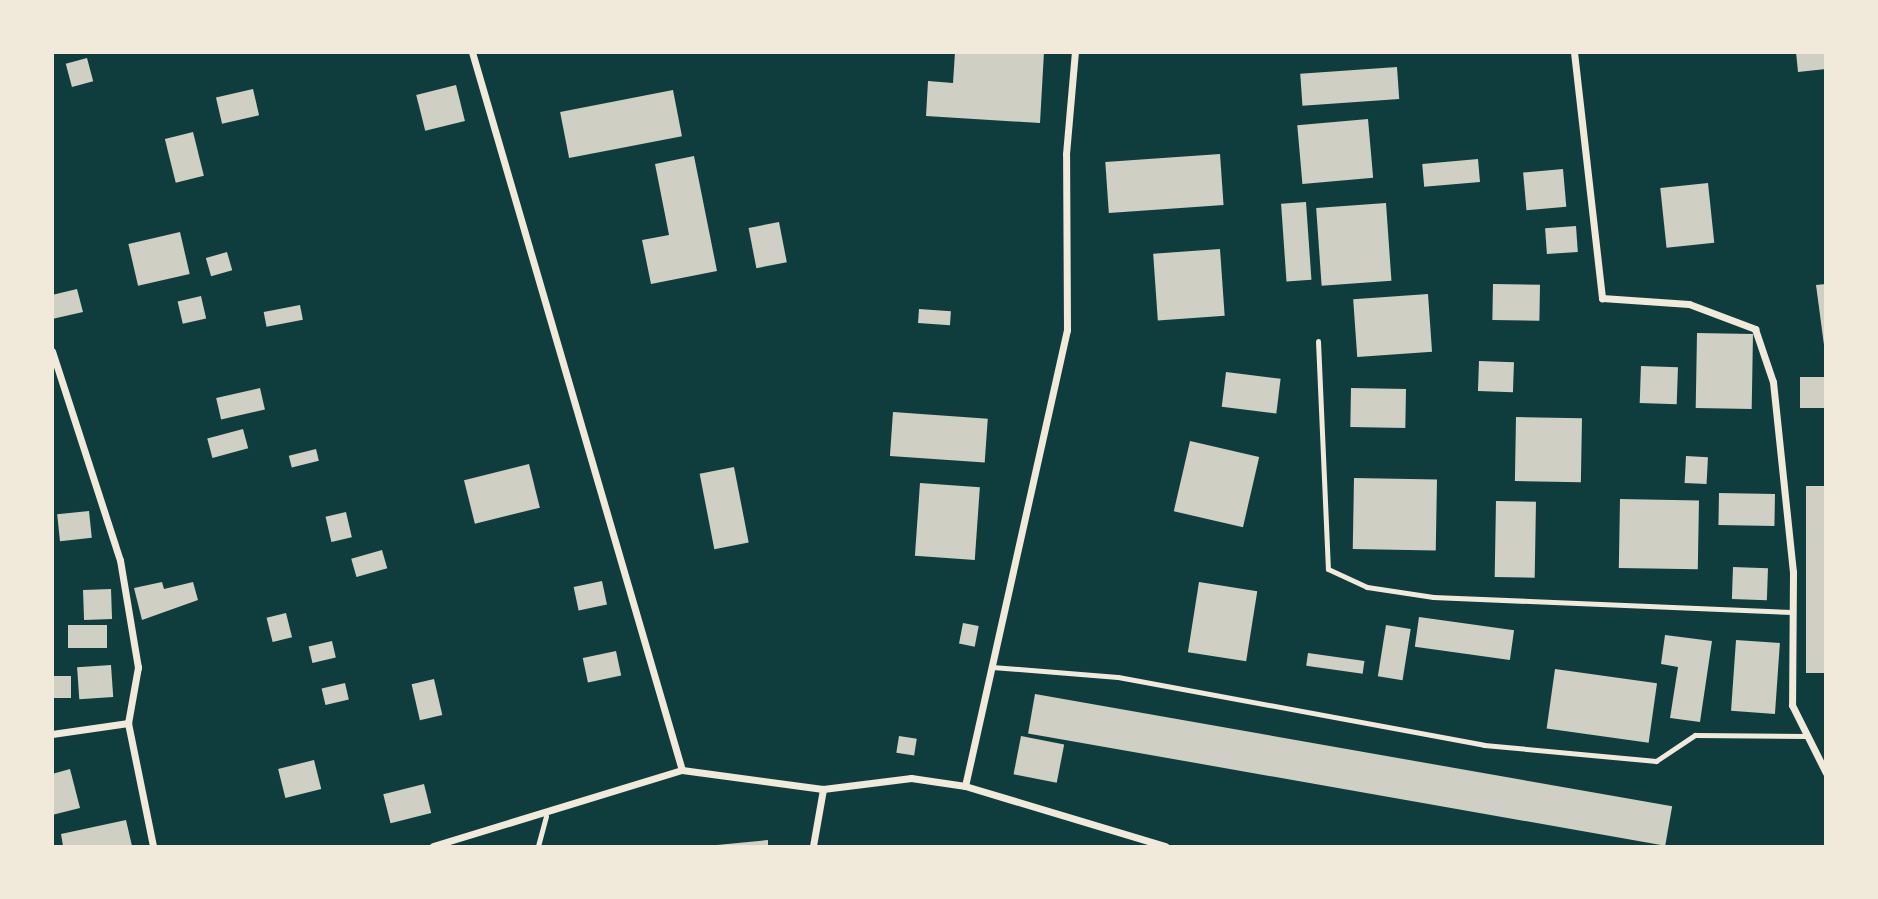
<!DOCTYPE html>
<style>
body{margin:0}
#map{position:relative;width:1878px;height:899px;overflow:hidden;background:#0f3d3e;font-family:Mulish,sans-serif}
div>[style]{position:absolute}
.building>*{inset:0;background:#cfcfc3;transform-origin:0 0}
.service>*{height:5px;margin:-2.5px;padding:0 2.5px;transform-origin:2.5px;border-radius:2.5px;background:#f1e9da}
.minor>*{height:7px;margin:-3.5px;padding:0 3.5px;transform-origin:3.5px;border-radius:3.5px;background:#f1e9da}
span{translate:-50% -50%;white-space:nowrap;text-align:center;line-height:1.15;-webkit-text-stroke:5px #f1e9da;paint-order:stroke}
.frame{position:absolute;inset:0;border:54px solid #f1e9da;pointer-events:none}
</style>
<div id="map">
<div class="building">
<i style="clip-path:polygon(955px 52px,1044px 52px,1040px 123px,926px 116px,928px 81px,953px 83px)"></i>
<i style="clip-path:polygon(1796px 52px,1826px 52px,1826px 69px,1798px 72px)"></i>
<i style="left:87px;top:58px;width:24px;height:22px;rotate:75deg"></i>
<i style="left:1397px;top:67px;width:32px;height:97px;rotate:86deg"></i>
<i style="left:456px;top:85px;width:37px;height:41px;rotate:76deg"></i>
<i style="left:253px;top:89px;width:27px;height:38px;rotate:77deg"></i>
<i style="left:673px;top:90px;width:47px;height:115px;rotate:79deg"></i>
<i style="left:1368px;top:119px;width:59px;height:71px;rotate:85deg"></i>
<i style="left:193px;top:132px;width:45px;height:29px;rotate:76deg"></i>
<i style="left:1220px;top:154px;width:51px;height:115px;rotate:86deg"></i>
<i style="clip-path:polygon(694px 156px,717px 271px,651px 284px,642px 240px,669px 235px,655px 164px)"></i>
<i style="left:1478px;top:159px;width:23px;height:56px;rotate:85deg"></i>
<i style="left:1563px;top:169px;width:38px;height:40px;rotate:85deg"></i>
<i style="left:1708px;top:183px;width:60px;height:48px;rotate:84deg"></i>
<i style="left:1306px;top:202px;width:78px;height:25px;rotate:86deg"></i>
<i style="left:1386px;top:203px;width:78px;height:70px;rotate:86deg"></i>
<i style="left:779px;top:222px;width:41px;height:31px;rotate:79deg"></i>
<i style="left:1576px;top:226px;width:26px;height:31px;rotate:86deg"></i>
<i style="left:180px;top:232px;width:43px;height:53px;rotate:77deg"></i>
<i style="left:1220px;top:249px;width:67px;height:67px;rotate:86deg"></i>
<i style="left:227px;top:252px;width:19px;height:22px;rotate:74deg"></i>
<i style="left:1493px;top:284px;width:47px;height:36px;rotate:1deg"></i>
<i style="clip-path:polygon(1826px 284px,1826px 345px,1824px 345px,1816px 285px)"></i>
<i style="clip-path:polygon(77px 289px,83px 312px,52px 319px,52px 295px)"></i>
<i style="left:1428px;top:294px;width:58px;height:75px;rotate:86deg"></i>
<i style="left:201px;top:296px;width:23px;height:24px;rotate:77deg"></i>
<i style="left:300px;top:305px;width:15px;height:37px;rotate:79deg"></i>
<i style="left:919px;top:309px;width:32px;height:14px;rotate:4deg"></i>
<i style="left:1697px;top:333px;width:56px;height:75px;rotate:1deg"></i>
<i style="left:1479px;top:361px;width:35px;height:30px;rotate:2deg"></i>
<i style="left:1641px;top:366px;width:37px;height:37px;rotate:2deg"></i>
<i style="left:1226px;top:372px;width:55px;height:35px;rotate:7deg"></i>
<i style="left:1800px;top:377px;width:26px;height:31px"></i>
<i style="left:260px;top:388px;width:22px;height:45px;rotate:77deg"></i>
<i style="left:1351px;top:388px;width:55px;height:39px;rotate:1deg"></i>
<i style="left:893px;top:412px;width:95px;height:44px;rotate:4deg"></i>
<i style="left:1516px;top:417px;width:66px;height:64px;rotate:1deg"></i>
<i style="left:243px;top:429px;width:20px;height:37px;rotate:75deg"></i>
<i style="left:1190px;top:441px;width:71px;height:72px;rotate:13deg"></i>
<i style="left:316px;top:449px;width:12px;height:28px;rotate:76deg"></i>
<i style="left:1686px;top:456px;width:22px;height:27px;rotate:3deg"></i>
<i style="left:529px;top:464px;width:45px;height:67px;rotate:76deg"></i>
<i style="left:734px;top:467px;width:77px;height:35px;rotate:79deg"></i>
<i style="left:1354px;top:478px;width:83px;height:71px;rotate:1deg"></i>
<i style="left:920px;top:483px;width:60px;height:73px;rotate:4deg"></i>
<i style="left:1806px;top:486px;width:20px;height:187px"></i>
<i style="left:1719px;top:493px;width:56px;height:32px;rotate:1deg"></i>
<i style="left:1620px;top:499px;width:79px;height:69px;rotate:1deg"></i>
<i style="left:1496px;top:501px;width:40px;height:76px;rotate:1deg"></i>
<i style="left:89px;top:511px;width:27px;height:32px;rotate:84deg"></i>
<i style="left:346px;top:512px;width:26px;height:21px;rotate:77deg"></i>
<i style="left:382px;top:550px;width:19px;height:32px;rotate:74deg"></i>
<i style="left:1733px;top:567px;width:35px;height:32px;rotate:2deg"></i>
<i style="left:602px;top:581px;width:24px;height:29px;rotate:78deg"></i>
<i style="clip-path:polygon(162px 582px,164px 589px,193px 582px,198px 600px,142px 620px,134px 588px)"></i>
<i style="left:1199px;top:582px;width:59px;height:71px;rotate:9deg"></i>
<i style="left:111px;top:589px;width:30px;height:28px;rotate:88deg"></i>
<i style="left:286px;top:613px;width:25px;height:20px;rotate:76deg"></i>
<i style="left:1419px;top:617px;width:96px;height:30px;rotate:8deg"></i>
<i style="left:963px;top:623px;width:16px;height:21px;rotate:11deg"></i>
<i style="left:107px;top:625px;width:23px;height:39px;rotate:90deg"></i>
<i style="left:1386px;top:625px;width:25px;height:52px;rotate:9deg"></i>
<i style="clip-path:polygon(1665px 635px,1712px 641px,1700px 722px,1670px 718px,1678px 667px,1661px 664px)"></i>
<i style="left:1736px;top:640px;width:44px;height:71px;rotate:4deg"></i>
<i style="left:332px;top:641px;width:17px;height:24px;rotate:77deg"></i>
<i style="left:616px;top:651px;width:25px;height:34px;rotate:78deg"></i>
<i style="left:1308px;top:653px;width:57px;height:13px;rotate:8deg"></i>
<i style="left:111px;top:665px;width:32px;height:34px;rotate:86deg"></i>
<i style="left:1555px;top:669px;width:103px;height:60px;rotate:8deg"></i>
<i style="left:52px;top:676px;width:19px;height:22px"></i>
<i style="left:434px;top:679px;width:37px;height:23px;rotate:77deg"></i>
<i style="left:345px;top:683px;width:17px;height:24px;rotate:77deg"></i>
<i style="left:1035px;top:694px;width:647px;height:40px;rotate:10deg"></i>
<i style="left:899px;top:736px;width:18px;height:17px;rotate:9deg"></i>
<i style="left:1021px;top:736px;width:44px;height:39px;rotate:11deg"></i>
<i style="left:314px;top:760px;width:30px;height:37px;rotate:76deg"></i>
<i style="clip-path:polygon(70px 769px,80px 808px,52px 815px,52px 774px)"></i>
<i style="left:424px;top:784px;width:30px;height:42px;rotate:76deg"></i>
<i style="clip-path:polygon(126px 820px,132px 846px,63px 846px,61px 834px)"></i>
<i style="clip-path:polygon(768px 840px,768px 846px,717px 846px,717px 845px)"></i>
</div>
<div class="service">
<i style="left:1318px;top:341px;width:228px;rotate:87.5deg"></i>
<i style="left:1328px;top:569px;width:43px;rotate:24.8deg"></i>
<i style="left:1367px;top:587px;width:67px;rotate:8.6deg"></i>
<i style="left:1433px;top:597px;width:359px;rotate:2.4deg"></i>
<i style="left:992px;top:667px;width:126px;rotate:4.5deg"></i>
<i style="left:1118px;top:677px;width:372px;rotate:10.5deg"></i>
<i style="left:1484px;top:745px;width:173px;rotate:5.3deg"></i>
<i style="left:1656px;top:761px;width:47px;rotate:-33.7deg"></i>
<i style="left:1695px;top:735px;width:112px;rotate:0.5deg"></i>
<i style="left:538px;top:846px;width:31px;rotate:-75deg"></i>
</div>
<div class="minor">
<i style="left:472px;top:52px;width:748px;rotate:73.7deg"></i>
<i style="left:1574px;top:52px;width:248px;rotate:83.5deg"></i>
<i style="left:1602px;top:298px;width:87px;rotate:3.9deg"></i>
<i style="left:1689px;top:304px;width:71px;rotate:20.7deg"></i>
<i style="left:1755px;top:329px;width:56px;rotate:71.2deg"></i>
<i style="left:1773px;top:382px;width:191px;rotate:84deg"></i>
<i style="left:1793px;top:572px;width:133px;rotate:90.4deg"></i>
<i style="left:1792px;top:705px;width:76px;rotate:63.4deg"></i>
<i style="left:52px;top:351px;width:220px;rotate:72deg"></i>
<i style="left:120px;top:560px;width:109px;rotate:80.5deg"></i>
<i style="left:138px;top:667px;width:57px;rotate:100.1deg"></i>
<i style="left:128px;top:723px;width:126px;rotate:78.5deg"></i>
<i style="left:52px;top:734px;width:77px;rotate:-8.2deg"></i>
<i style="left:965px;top:786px;width:467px;rotate:-77.4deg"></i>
<i style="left:1067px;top:330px;width:176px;rotate:-90.3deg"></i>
<i style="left:1066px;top:154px;width:102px;rotate:-85deg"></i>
<i style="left:433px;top:846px;width:260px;rotate:-17deg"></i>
<i style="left:682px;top:770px;width:142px;rotate:7.7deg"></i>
<i style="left:823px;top:789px;width:89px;rotate:-7.1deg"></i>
<i style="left:911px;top:778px;width:55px;rotate:8.4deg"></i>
<i style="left:965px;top:786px;width:209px;rotate:16.7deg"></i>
<i style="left:813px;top:846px;width:58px;rotate:-80deg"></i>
</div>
<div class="frame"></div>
</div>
